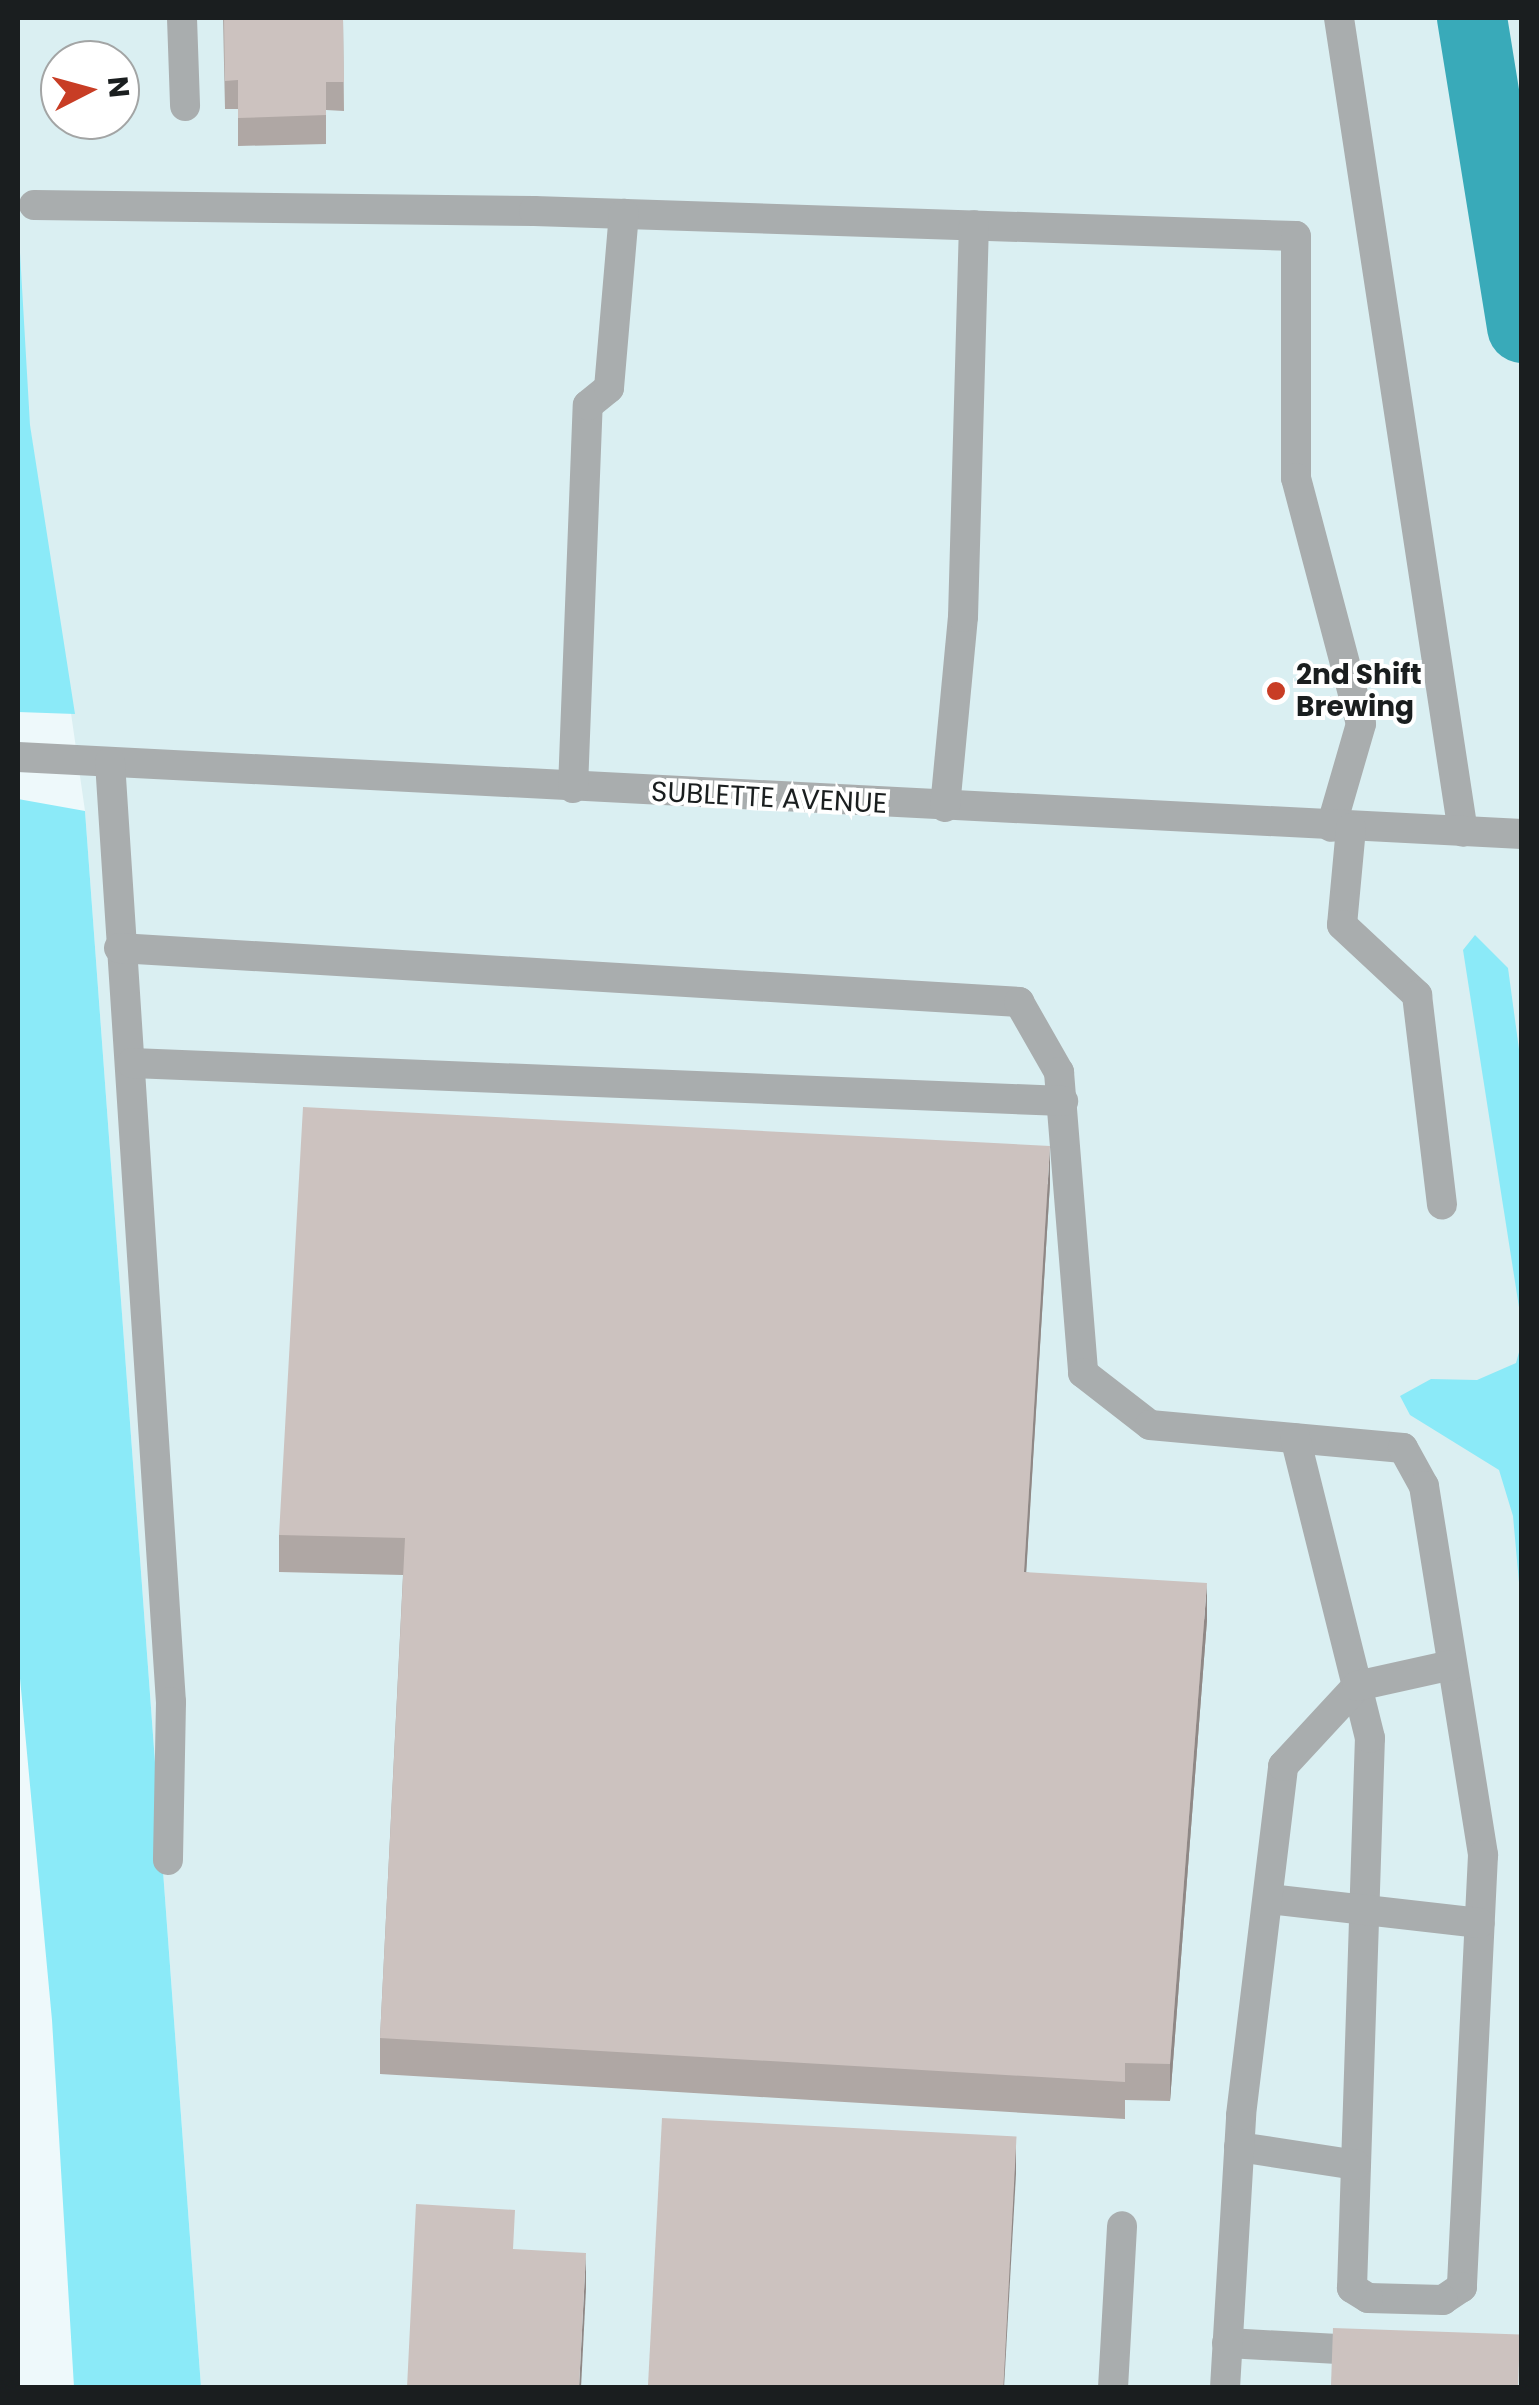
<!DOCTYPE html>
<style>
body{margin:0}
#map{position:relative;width:1539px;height:2405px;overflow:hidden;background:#eef9fb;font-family:Poppins,sans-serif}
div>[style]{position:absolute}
.built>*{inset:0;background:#daeff2}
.green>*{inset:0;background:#8beaf8}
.river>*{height:70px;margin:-35px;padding:0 35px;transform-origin:35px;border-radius:35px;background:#39aab9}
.minor>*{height:30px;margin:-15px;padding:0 15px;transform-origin:15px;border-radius:15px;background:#a9adae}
.wall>*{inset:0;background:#afa7a4}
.shaded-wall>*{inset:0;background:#8f8886}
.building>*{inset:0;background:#ccc2bf;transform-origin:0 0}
.dots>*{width:28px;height:28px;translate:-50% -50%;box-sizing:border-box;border:5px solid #fff;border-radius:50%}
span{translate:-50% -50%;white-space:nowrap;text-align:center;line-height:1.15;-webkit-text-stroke:8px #fff;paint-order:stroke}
.poi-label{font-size:28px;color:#1a1e1f;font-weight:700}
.left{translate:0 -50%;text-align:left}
.street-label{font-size:28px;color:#1a1e1f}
.frame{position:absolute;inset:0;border:20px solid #1a1e1f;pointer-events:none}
.north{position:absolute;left:40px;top:40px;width:100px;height:100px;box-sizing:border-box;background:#fff;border:2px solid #a3a5a5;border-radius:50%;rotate:84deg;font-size:28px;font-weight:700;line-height:40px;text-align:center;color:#1a1e1f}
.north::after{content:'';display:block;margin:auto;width:35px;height:45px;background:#c83d25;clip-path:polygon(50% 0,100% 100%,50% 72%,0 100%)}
</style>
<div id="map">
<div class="built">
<i style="clip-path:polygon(evenodd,18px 18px,1521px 18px,1521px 2387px,201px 2387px,85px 811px,18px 343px,18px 18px,60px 60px,120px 60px,120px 120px,60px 120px,60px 60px)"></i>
</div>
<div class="green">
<i style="clip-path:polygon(18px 218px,30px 425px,75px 714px,18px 712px)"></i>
<i style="clip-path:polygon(18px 799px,85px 811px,201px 2387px,74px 2387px,52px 2020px,18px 1657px)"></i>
<i style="clip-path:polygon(1475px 935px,1508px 968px,1521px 1064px,1521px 1320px,1463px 950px)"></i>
<i style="clip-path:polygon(1521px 1345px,1521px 1605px,1513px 1516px,1499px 1470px,1410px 1415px,1400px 1396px,1431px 1379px,1477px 1380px,1516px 1363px)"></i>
</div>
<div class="river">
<i style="left:1472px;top:18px;width:314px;rotate:80.8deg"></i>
</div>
<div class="minor">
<i style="left:182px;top:18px;width:88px;rotate:88deg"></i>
<i style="left:1339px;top:18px;width:823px;rotate:81.34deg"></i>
<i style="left:34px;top:205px;width:500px;rotate:0.69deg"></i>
<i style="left:534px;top:211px;width:762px;rotate:1.88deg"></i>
<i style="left:1296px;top:236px;width:242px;rotate:90deg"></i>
<i style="left:1296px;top:478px;width:254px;rotate:75.2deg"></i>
<i style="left:1361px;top:724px;width:107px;rotate:106.2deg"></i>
<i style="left:18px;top:757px;width:1506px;rotate:2.93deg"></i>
<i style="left:110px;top:762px;width:942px;rotate:86.29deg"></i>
<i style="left:171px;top:1702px;width:158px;rotate:91.1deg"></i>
<i style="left:573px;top:788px;width:383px;rotate:-87.8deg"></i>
<i style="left:588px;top:405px;width:27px;rotate:-39deg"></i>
<i style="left:609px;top:388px;width:175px;rotate:-85.1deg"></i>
<i style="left:945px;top:807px;width:191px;rotate:-84.6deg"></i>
<i style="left:963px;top:617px;width:392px;rotate:-88.4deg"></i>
<i style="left:1351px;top:828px;width:97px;rotate:95.3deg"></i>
<i style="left:1342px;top:925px;width:103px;rotate:43deg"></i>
<i style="left:1417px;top:995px;width:211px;rotate:83.2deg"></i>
<i style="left:119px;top:948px;width:902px;rotate:3.43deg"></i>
<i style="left:1019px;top:1002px;width:81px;rotate:60.3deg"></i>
<i style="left:1059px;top:1072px;width:302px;rotate:85.4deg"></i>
<i style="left:1083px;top:1373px;width:85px;rotate:37.8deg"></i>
<i style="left:1150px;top:1425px;width:254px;rotate:5.2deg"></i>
<i style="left:1403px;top:1448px;width:43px;rotate:61.1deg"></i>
<i style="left:1424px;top:1486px;width:374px;rotate:80.9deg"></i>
<i style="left:1483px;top:1855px;width:433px;rotate:92.8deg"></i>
<i style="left:1462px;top:2287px;width:23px;rotate:146deg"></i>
<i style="left:1443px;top:2300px;width:75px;rotate:-178.5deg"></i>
<i style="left:1368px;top:2298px;width:19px;rotate:-148deg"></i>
<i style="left:1352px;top:2288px;width:550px;rotate:-88.13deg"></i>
<i style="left:1370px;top:1738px;width:309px;rotate:-104deg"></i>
<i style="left:132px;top:1063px;width:932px;rotate:2.34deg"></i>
<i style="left:1269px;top:1899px;width:212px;rotate:6.5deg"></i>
<i style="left:1239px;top:2147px;width:118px;rotate:8.7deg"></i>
<i style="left:1227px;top:2343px;width:147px;rotate:3.1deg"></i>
<i style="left:1113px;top:2388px;width:162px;rotate:-86.8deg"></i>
<i style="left:1225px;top:2388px;width:273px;rotate:-86.6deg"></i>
<i style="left:1241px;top:2115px;width:352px;rotate:-83.1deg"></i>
<i style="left:1283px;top:1766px;width:109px;rotate:-47.2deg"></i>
<i style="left:1357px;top:1686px;width:97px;rotate:-12.5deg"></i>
</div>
<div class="wall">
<i style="clip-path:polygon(223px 18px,343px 18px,344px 111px,326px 110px,326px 144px,238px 146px,238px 109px,225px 109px)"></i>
<i style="clip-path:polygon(1050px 1183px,1026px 1572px,1207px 1620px,1170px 2101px,1125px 2100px,1125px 2119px,380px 2074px,380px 2038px,403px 1575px,279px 1572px,279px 1535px)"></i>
</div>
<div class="shaded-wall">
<i style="clip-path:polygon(1050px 1146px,1050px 1183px,1024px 1609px,1024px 1572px)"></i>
<i style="clip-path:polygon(1207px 1583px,1207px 1620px,1170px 2101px,1170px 2064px)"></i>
<i style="clip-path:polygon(1016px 2137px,1016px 2174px,1004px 2388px,1002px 2388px)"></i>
<i style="clip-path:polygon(586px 2253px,586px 2289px,581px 2388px,579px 2388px)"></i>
</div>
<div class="building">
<i style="clip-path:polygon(224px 18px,343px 18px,344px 82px,326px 82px,326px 115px,238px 118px,238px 80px,225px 81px)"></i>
<i style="clip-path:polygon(303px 1107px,1050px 1146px,1024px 1572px,1207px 1583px,1170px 2064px,1125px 2063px,1125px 2082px,380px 2038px,405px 1538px,279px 1535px)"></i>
<i style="left:662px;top:2118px;width:355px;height:270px;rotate:3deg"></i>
<i style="clip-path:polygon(416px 2204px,515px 2210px,513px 2249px,586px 2253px,579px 2388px,407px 2388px)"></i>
<i style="left:1333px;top:2328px;width:187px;height:60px;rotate:2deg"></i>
</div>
<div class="dots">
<i style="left:1276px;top:691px;background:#c83d25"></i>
</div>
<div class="poi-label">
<span class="left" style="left:1296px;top:691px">2nd Shift<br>Brewing</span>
</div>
<div class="street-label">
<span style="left:769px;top:798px;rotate:3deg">SUBLETTE AVENUE</span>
</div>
<div class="frame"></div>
<div class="north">N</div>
</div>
